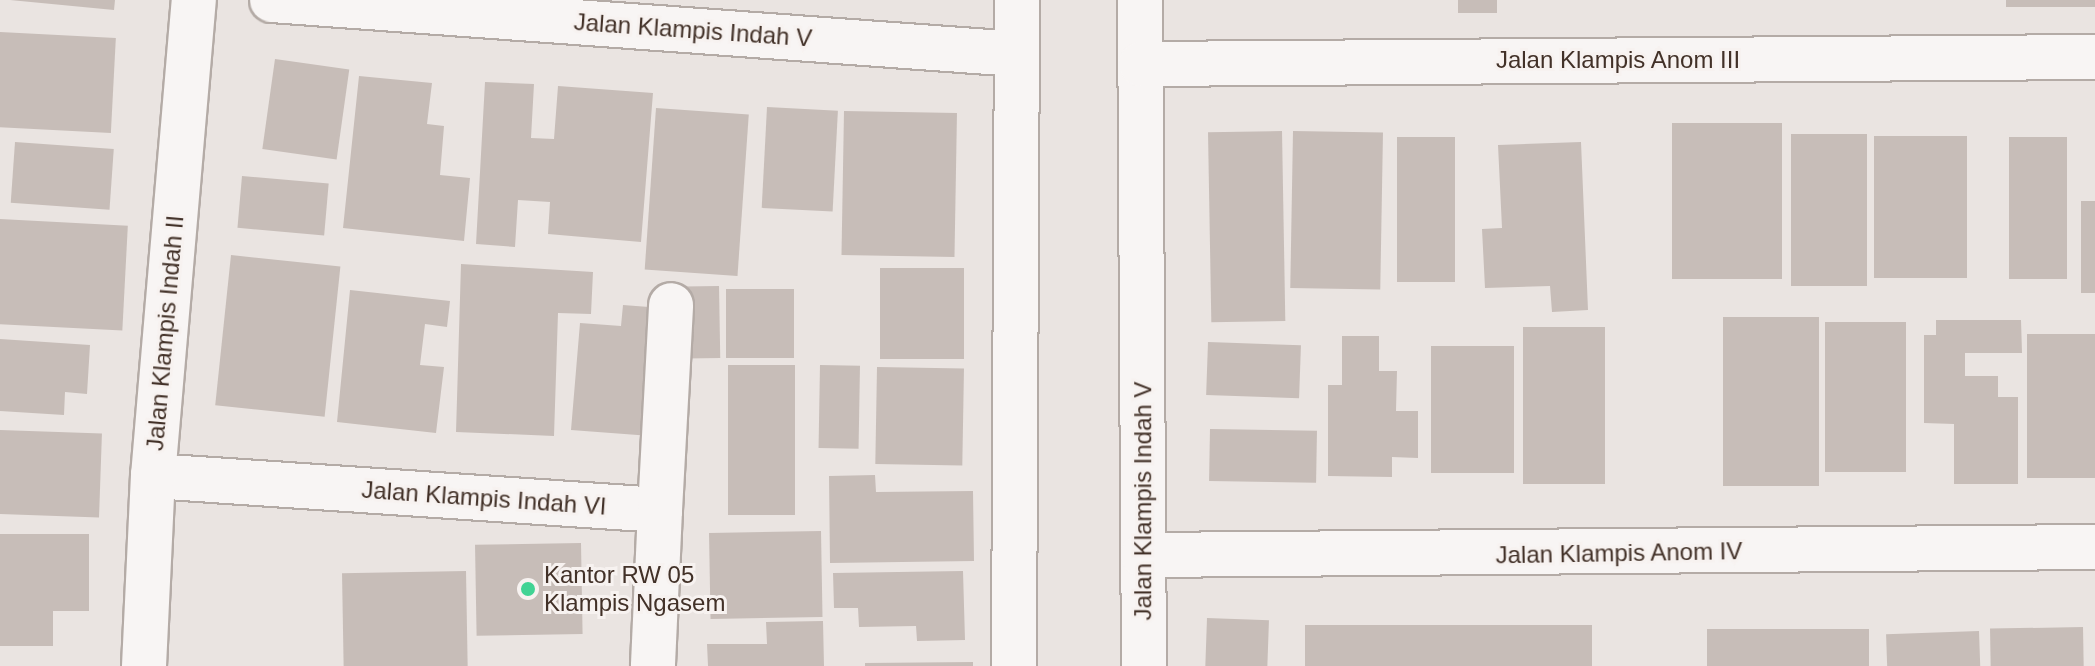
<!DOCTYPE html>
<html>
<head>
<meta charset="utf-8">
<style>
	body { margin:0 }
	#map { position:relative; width:2095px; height:666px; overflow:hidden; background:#eae4e1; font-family:Helvetica,sans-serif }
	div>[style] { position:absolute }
	.building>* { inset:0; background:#c7bdb8; transform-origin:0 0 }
	.roads { filter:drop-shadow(2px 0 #b4aba6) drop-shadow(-2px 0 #b4aba6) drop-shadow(0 2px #b4aba6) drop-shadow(0 -2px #b4aba6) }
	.minor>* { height:44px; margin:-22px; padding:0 22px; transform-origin:22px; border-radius:22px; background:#f8f5f4 }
	.dots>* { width:22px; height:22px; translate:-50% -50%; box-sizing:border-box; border:4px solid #f7f2f0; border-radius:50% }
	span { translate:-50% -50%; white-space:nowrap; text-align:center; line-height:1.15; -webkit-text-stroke:6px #f7f2f0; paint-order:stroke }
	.street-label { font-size:24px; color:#423128 }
	.poi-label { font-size:24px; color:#423128 }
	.left { translate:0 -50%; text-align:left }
</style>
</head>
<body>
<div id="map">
	<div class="building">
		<i style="clip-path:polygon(10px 0,115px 0,114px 10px)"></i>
		<i style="left:1458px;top:0;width:39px;height:13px"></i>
		<i style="left:2006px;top:0;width:89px;height:7px"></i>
		<i style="left:0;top:32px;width:116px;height:95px;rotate:3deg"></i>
		<i style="left:275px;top:59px;width:75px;height:91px;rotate:8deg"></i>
		<i style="clip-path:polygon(359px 76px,432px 83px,427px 124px,444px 126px,440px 175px,470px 178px,464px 241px,343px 228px)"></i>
		<i style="clip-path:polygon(485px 82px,534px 84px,531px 138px,554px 139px,558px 86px,653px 93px,641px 242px,548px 234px,550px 202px,518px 200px,515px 247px,476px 244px)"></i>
		<i style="left:767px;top:107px;width:71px;height:101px;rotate:3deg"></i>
		<i style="left:656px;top:108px;width:93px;height:162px;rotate:4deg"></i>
		<i style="left:844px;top:111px;width:113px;height:144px;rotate:1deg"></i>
		<i style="left:1782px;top:123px;width:156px;height:110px;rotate:90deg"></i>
		<i style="left:1282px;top:131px;width:190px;height:74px;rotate:89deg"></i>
		<i style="left:1293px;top:131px;width:90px;height:157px;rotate:1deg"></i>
		<i style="left:1867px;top:134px;width:152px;height:76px;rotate:90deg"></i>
		<i style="left:1874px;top:136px;width:93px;height:142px"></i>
		<i style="left:1397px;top:137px;width:58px;height:145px"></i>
		<i style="left:2067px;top:137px;width:142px;height:58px;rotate:90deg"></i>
		<i style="left:15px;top:142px;width:99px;height:61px;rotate:4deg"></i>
		<i style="clip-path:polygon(1581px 142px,1588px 310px,1552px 312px,1550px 286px,1485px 288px,1482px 229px,1502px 228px,1498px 145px)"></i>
		<i style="left:242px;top:176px;width:87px;height:52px;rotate:5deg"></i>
		<i style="left:2081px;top:201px;width:14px;height:92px"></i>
		<i style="left:0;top:219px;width:128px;height:105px;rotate:3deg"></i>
		<i style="left:231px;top:255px;width:110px;height:151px;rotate:6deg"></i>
		<i style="clip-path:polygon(461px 264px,593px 272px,591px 314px,558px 313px,554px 436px,456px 432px)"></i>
		<i style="left:880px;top:268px;width:84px;height:91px"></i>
		<i style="left:719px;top:286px;width:72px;height:34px;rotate:89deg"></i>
		<i style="left:726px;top:289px;width:68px;height:69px"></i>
		<i style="clip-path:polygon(350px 290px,450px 301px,447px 327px,425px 324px,420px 365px,444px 367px,436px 433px,337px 422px)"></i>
		<i style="clip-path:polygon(623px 305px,662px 308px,651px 436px,571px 430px,580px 323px,621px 326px)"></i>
		<i style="left:1819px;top:317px;width:169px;height:96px;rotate:90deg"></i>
		<i style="clip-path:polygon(1936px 320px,2021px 320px,2022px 353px,1965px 353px,1965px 376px,1998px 376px,1998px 397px,2018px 397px,2018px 484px,1954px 484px,1954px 424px,1924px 423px,1924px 335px,1936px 335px)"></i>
		<i style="left:1906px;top:322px;width:150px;height:81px;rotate:90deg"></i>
		<i style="left:1523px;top:327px;width:82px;height:157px"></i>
		<i style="left:2027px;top:334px;width:68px;height:144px"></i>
		<i style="clip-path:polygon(1342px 336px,1379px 336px,1379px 371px,1397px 371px,1396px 411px,1418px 411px,1418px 458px,1392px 457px,1392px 477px,1328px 476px,1328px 385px,1342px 385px)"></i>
		<i style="clip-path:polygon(0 339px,90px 345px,87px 394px,65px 392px,64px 415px,0 411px)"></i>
		<i style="left:1208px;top:342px;width:93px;height:53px;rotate:2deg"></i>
		<i style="left:1514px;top:346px;width:127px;height:83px;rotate:90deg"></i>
		<i style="left:728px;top:365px;width:67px;height:150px"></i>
		<i style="left:820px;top:365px;width:40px;height:83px;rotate:1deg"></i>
		<i style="left:877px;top:367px;width:87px;height:97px;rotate:1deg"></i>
		<i style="left:1210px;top:429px;width:107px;height:52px;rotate:1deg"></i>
		<i style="left:0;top:430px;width:102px;height:84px;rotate:2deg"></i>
		<i style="clip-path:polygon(875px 475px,876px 492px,973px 491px,974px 561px,830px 563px,829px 476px)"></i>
		<i style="left:821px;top:531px;width:86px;height:112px;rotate:89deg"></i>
		<i style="clip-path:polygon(0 534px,89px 534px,89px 611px,53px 611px,53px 646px,0 646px)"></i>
		<i style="left:581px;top:543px;width:91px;height:106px;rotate:89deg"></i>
		<i style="left:466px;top:571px;width:95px;height:124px;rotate:89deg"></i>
		<i style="clip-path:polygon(963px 571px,965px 640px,917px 641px,916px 626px,859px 627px,858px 608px,834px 608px,833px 573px)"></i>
		<i style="left:1207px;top:618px;width:62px;height:48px;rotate:2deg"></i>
		<i style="clip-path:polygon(823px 621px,824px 666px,708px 666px,707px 644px,767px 644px,766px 622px)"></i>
		<i style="left:1305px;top:625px;width:287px;height:41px"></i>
		<i style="left:2083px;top:627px;width:39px;height:93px;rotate:89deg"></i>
		<i style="left:1707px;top:629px;width:162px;height:37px"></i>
		<i style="left:1979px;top:631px;width:35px;height:93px;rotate:88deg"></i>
		<i style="clip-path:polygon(973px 662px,973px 666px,865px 666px,865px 663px)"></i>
	</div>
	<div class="roads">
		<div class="minor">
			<i style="left:272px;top:0;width:747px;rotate:4.15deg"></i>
			<i style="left:1140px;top:0;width:666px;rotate:89.66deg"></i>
			<i style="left:1141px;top:64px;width:954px;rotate:-0.42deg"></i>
			<i style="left:153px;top:476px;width:508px;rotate:3.84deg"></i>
			<i style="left:660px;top:510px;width:156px;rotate:92.6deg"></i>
			<i style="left:660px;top:510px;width:205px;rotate:-86.9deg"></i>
			<i style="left:1143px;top:555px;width:952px;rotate:-0.48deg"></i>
			<i style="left:144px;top:666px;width:190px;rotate:-87.3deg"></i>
			<i style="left:153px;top:476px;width:478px;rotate:-85.1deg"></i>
			<i style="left:1014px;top:666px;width:666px;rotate:-89.74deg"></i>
		</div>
	</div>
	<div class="dots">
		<i style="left:528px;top:589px;background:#41d394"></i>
	</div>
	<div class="street-label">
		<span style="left:693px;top:30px;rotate:4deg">Jalan Klampis Indah V</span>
		<span style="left:1618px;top:60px">Jalan Klampis Anom III</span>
		<span style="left:165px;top:333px;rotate:-85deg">Jalan Klampis Indah II</span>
		<span style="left:484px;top:498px;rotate:4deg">Jalan Klampis Indah VI</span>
		<span style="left:1143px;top:501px;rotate:-90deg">Jalan Klampis Indah V</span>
		<span style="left:1619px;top:553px;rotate:-1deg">Jalan Klampis Anom IV</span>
	</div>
	<div class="poi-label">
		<span class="left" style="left:544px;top:589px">Kantor RW 05<br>Klampis Ngasem</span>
	</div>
</div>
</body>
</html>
